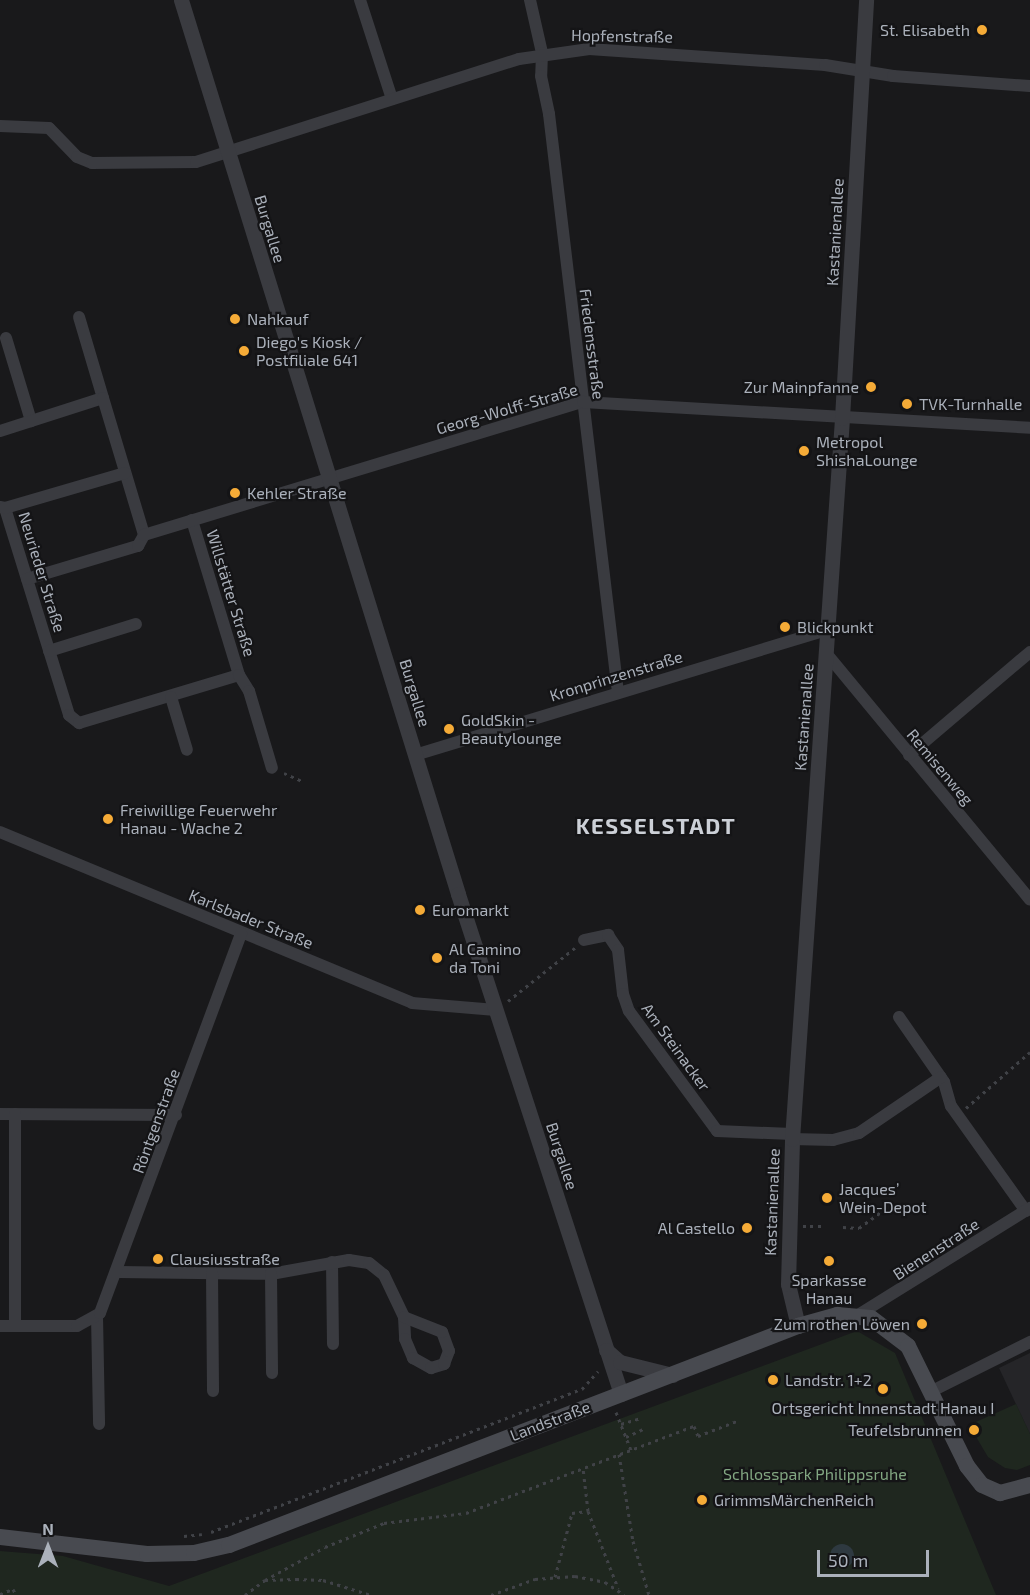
<!DOCTYPE html>
<html>
<head>
<meta charset="utf-8">
<style>
	body { margin:0 }
	#map { position:relative; width:1030px; height:1595px; overflow:hidden; background:#19191b; font-family:"Exo 2",sans-serif }
	div>[style] { position:absolute }
	.built>* { inset:0; background:#252528 }
	.green>* { inset:0; background:#1f271f }
	.water>* { inset:0; background:#2e3940 }
	.round { border-radius:50% }
	.path>* { height:3px; margin-top:-1.5px; transform-origin:0; background:repeating-linear-gradient(90deg,#404247 0 3px,transparent 0 7.5px) }
	.minor>* { height:12px; margin:-6px; padding:0 6px; transform-origin:6px; border-radius:6px; background:#3a3b40 }
	.tertiary>* { height:15px; margin:-7.5px; padding:0 7.5px; transform-origin:7.5px; border-radius:7.5px; background:#3a3b40 }
	.secondary>* { height:16px; margin:-8px; padding:0 8px; transform-origin:8px; border-radius:8px; background:#484a50 }
	.dots>* { width:16px; height:16px; translate:-50% -50%; box-sizing:border-box; border:3px solid #141416; border-radius:50% }
	span { translate:-50% -50%; white-space:nowrap; text-align:center; line-height:1.15; -webkit-text-stroke:4.5px #141416; paint-order:stroke }
	.poi-label { font-size:16px; color:#abb1bb }
	.right { translate:-100% -50%; text-align:right }
	.left { translate:0 -50%; text-align:left }
	.street-label { font-size:16px; color:#abb1bb }
	.park-label { font-size:16px; color:#82a682 }
	.district-label { font-size:22px; color:#ccd0d7; font-weight:700; letter-spacing:1.5px }
	.north { position:absolute; left:18px; top:1517px; width:60px; height:60px; -webkit-text-stroke:4px #141416; paint-order:stroke; rotate:0deg; font-size:16px; font-weight:700; line-height:24px; text-align:center; color:#abb1bb }
	.north::after { content:''; display:block; margin:auto; width:21px; height:27px; background:#abb1bb; clip-path:polygon(50% 0,100% 100%,50% 72%,0 100%) }
	.scale { position:absolute; left:817px; top:1550px; width:112px; height:27px; box-sizing:border-box; border:3px solid #abb1bb; border-top:0; padding-left:8px; font-size:18px; line-height:21px; white-space:nowrap; color:#abb1bb; -webkit-text-stroke:4px #141416; paint-order:stroke }
</style>
</head>
<body>
<div id="map">
	<div class="built">
		<i style="clip-path:polygon(1030px 1353px,1030px 1434px,999px 1368px)"></i>
	</div>
	<div class="green">
		<i style="clip-path:polygon(857px 1331px,895px 1353px,996px 1595px,0 1595px,0 1551px,63px 1556px,169px 1586px)"></i>
		<i style="clip-path:polygon(1016px 1404px,1030px 1434px,1030px 1465px,1017px 1470px,1005px 1468px,988px 1457px,969px 1425px)"></i>
	</div>
	<div class="water">
		<i class="round" style="left:830px;top:1544px;width:24px;height:24px"></i>
	</div>
	<div class="path">
		<i style="left:284px;top:773px;width:20px;rotate:24deg"></i>
		<i style="left:508px;top:1001px;width:87px;rotate:-38.5deg"></i>
		<i style="left:966px;top:1108px;width:85px;rotate:-41.2deg"></i>
		<i style="left:803px;top:1226px;width:19px"></i>
		<i style="left:843px;top:1227px;width:16px;rotate:4deg"></i>
		<i style="left:859px;top:1228px;width:34px;rotate:-36deg"></i>
		<i style="left:616px;top:1412px;width:41px;rotate:68.5deg"></i>
		<i style="left:621px;top:1424px;width:21px;rotate:-17deg"></i>
		<i style="left:626px;top:1437px;width:21px;rotate:-25deg"></i>
		<i style="left:619px;top:1454px;width:88px;rotate:80.9deg"></i>
		<i style="left:633px;top:1541px;width:56px;rotate:73.5deg"></i>
		<i style="left:588px;top:1511px;width:83px;rotate:68.7deg"></i>
		<i style="left:211px;top:1532px;width:398px;rotate:-21.1deg"></i>
		<i style="left:582px;top:1389px;width:24px;rotate:-48deg"></i>
		<i style="left:184px;top:1536px;width:18px;rotate:-6deg"></i>
		<i style="left:555px;top:1577px;width:66px;rotate:-75.1deg"></i>
		<i style="left:572px;top:1513px;width:16px;rotate:-7deg"></i>
		<i style="left:588px;top:1511px;width:43px;rotate:-96.6deg"></i>
		<i style="left:265px;top:1580px;width:68px;rotate:-28.8deg"></i>
		<i style="left:325px;top:1547px;width:64px;rotate:-22.1deg"></i>
		<i style="left:384px;top:1523px;width:83px;rotate:-7deg"></i>
		<i style="left:466px;top:1513px;width:244px;rotate:-20.9deg"></i>
		<i style="left:694px;top:1426px;width:11px;rotate:68deg"></i>
		<i style="left:698px;top:1436px;width:42px;rotate:-21deg"></i>
		<i style="left:0;top:1594px;width:14px;rotate:-21deg"></i>
		<i style="left:13px;top:1589px;width:7px;rotate:63deg"></i>
		<i style="left:245px;top:1595px;width:25px;rotate:-37deg"></i>
		<i style="left:265px;top:1580px;width:31px;rotate:-2deg"></i>
		<i style="left:296px;top:1579px;width:27px;rotate:2deg"></i>
		<i style="left:323px;top:1580px;width:50px;rotate:17.4deg"></i>
		<i style="left:491px;top:1595px;width:47px;rotate:-20deg"></i>
		<i style="left:535px;top:1579px;width:40px;rotate:-4.3deg"></i>
		<i style="left:575px;top:1576px;width:31px;rotate:11deg"></i>
		<i style="left:605px;top:1582px;width:23px;rotate:34deg"></i>
	</div>
	<div class="minor">
		<i style="left:360px;top:0;width:104px;rotate:72.1deg"></i>
		<i style="left:530px;top:0;width:54px;rotate:77.2deg"></i>
		<i style="left:542px;top:53px;width:23px;rotate:92deg"></i>
		<i style="left:541px;top:76px;width:39px;rotate:78deg"></i>
		<i style="left:549px;top:114px;width:583px;rotate:83.2deg"></i>
		<i style="left:0;top:126px;width:49px;rotate:2.3deg"></i>
		<i style="left:49px;top:128px;width:40px;rotate:46deg"></i>
		<i style="left:77px;top:157px;width:16px;rotate:22deg"></i>
		<i style="left:92px;top:163px;width:104px;rotate:-0.6deg"></i>
		<i style="left:196px;top:162px;width:339px;rotate:-17.7deg"></i>
		<i style="left:519px;top:59px;width:71px;rotate:-8.1deg"></i>
		<i style="left:589px;top:49px;width:237px;rotate:3.9deg"></i>
		<i style="left:825px;top:65px;width:69px;rotate:9.2deg"></i>
		<i style="left:893px;top:76px;width:137px;rotate:4.2deg"></i>
		<i style="left:79px;top:317px;width:84px;rotate:73.5deg"></i>
		<i style="left:6px;top:338px;width:87px;rotate:73.2deg"></i>
		<i style="left:0;top:431px;width:108px;rotate:-17.8deg"></i>
		<i style="left:103px;top:398px;width:143px;rotate:73.3deg"></i>
		<i style="left:0;top:507px;width:5px;rotate:11deg"></i>
		<i style="left:5px;top:508px;width:217px;rotate:72.8deg"></i>
		<i style="left:69px;top:715px;width:13px;rotate:39deg"></i>
		<i style="left:79px;top:723px;width:167px;rotate:-16.7deg"></i>
		<i style="left:239px;top:675px;width:162px;rotate:-106.9deg"></i>
		<i style="left:5px;top:508px;width:125px;rotate:-16.3deg"></i>
		<i style="left:27px;top:579px;width:116px;rotate:-16.6deg"></i>
		<i style="left:138px;top:546px;width:13px;rotate:-61deg"></i>
		<i style="left:144px;top:535px;width:459px;rotate:-16.9deg"></i>
		<i style="left:583px;top:402px;width:448px;rotate:3.3deg"></i>
		<i style="left:49px;top:651px;width:91px;rotate:-17.2deg"></i>
		<i style="left:826px;top:653px;width:320px;rotate:50.4deg"></i>
		<i style="left:239px;top:675px;width:19px;rotate:58deg"></i>
		<i style="left:249px;top:691px;width:80px;rotate:73.4deg"></i>
		<i style="left:171px;top:697px;width:55px;rotate:73.2deg"></i>
		<i style="left:415px;top:755px;width:431px;rotate:-16.9deg"></i>
		<i style="left:909px;top:755px;width:159px;rotate:-40.4deg"></i>
		<i style="left:0;top:832px;width:446px;rotate:22.5deg"></i>
		<i style="left:412px;top:1003px;width:84px;rotate:4.8deg"></i>
		<i style="left:584px;top:940px;width:25px;rotate:-12deg"></i>
		<i style="left:608px;top:935px;width:18px;rotate:56deg"></i>
		<i style="left:618px;top:950px;width:44px;rotate:83.5deg"></i>
		<i style="left:623px;top:994px;width:18px;rotate:71deg"></i>
		<i style="left:629px;top:1011px;width:149px;rotate:53.7deg"></i>
		<i style="left:717px;top:1131px;width:75px;rotate:2.3deg"></i>
		<i style="left:899px;top:1017px;width:79px;rotate:55.3deg"></i>
		<i style="left:944px;top:1082px;width:25px;rotate:74deg"></i>
		<i style="left:951px;top:1106px;width:129px;rotate:54.5deg"></i>
		<i style="left:0;top:1114px;width:176px;rotate:0.3deg"></i>
		<i style="left:15px;top:1114px;width:212px;rotate:90deg"></i>
		<i style="left:792px;top:1139px;width:41px;rotate:1.4deg"></i>
		<i style="left:833px;top:1140px;width:27px;rotate:-15deg"></i>
		<i style="left:859px;top:1133px;width:99px;rotate:-34.3deg"></i>
		<i style="left:332px;top:1262px;width:82px;rotate:89.3deg"></i>
		<i style="left:118px;top:1272px;width:153px;rotate:0.7deg"></i>
		<i style="left:271px;top:1274px;width:79px;rotate:-10.2deg"></i>
		<i style="left:349px;top:1260px;width:20px;rotate:9deg"></i>
		<i style="left:369px;top:1263px;width:19px;rotate:39deg"></i>
		<i style="left:384px;top:1275px;width:47px;rotate:64.5deg"></i>
		<i style="left:404px;top:1317px;width:22px;rotate:87deg"></i>
		<i style="left:405px;top:1339px;width:21px;rotate:67deg"></i>
		<i style="left:413px;top:1358px;width:21px;rotate:29deg"></i>
		<i style="left:431px;top:1368px;width:14px;rotate:-17deg"></i>
		<i style="left:444px;top:1364px;width:14px;rotate:-69deg"></i>
		<i style="left:449px;top:1351px;width:20px;rotate:-110deg"></i>
		<i style="left:442px;top:1332px;width:41px;rotate:-158.5deg"></i>
		<i style="left:212px;top:1273px;width:118px;rotate:89.5deg"></i>
		<i style="left:271px;top:1274px;width:99px;rotate:89.4deg"></i>
		<i style="left:858px;top:1315px;width:203px;rotate:-31.9deg"></i>
		<i style="left:97px;top:1316px;width:108px;rotate:88.9deg"></i>
		<i style="left:0;top:1326px;width:77px"></i>
		<i style="left:77px;top:1326px;width:26px;rotate:-29deg"></i>
		<i style="left:100px;top:1313px;width:405px;rotate:-69.6deg"></i>
		<i style="left:932px;top:1391px;width:110px;rotate:-26.6deg"></i>
	</div>
	<div class="tertiary">
		<i style="left:181px;top:0;width:936px;rotate:72.78deg"></i>
		<i style="left:458px;top:894px;width:526px;rotate:71.94deg"></i>
		<i style="left:798px;top:1326px;width:43px;rotate:-103.4deg"></i>
		<i style="left:788px;top:1284px;width:145px;rotate:-88.4deg"></i>
		<i style="left:792px;top:1139px;width:723px;rotate:-86.03deg"></i>
		<i style="left:842px;top:418px;width:419px;rotate:-86.7deg"></i>
		<i style="left:606px;top:1350px;width:18px;rotate:41deg"></i>
		<i style="left:620px;top:1362px;width:54px;rotate:14deg"></i>
	</div>
	<div class="secondary">
		<i style="left:0;top:1537px;width:148px;rotate:6.6deg"></i>
		<i style="left:147px;top:1554px;width:47px;rotate:-1.2deg"></i>
		<i style="left:194px;top:1553px;width:36px;rotate:-13deg"></i>
		<i style="left:229px;top:1545px;width:610px;rotate:-21.05deg"></i>
		<i style="left:798px;top:1326px;width:41px;rotate:-15.8deg"></i>
		<i style="left:837px;top:1315px;width:34px;rotate:5deg"></i>
		<i style="left:871px;top:1318px;width:46px;rotate:37.1deg"></i>
		<i style="left:908px;top:1346px;width:134px;rotate:63.8deg"></i>
		<i style="left:967px;top:1466px;width:24px;rotate:52deg"></i>
		<i style="left:982px;top:1485px;width:20px;rotate:24deg"></i>
		<i style="left:1000px;top:1493px;width:31px;rotate:-15deg"></i>
	</div>
	<div class="dots">
		<i style="left:982px;top:30px;background:#f5ab37"></i>
		<i style="left:235px;top:319px;background:#f5ab37"></i>
		<i style="left:244px;top:351px;background:#f5ab37"></i>
		<i style="left:871px;top:387px;background:#f5ab37"></i>
		<i style="left:907px;top:404px;background:#f5ab37"></i>
		<i style="left:804px;top:451px;background:#f5ab37"></i>
		<i style="left:235px;top:493px;background:#f5ab37"></i>
		<i style="left:785px;top:627px;background:#f5ab37"></i>
		<i style="left:449px;top:729px;background:#f5ab37"></i>
		<i style="left:108px;top:819px;background:#f5ab37"></i>
		<i style="left:420px;top:910px;background:#f5ab37"></i>
		<i style="left:437px;top:958px;background:#f5ab37"></i>
		<i style="left:827px;top:1198px;background:#f5ab37"></i>
		<i style="left:747px;top:1228px;background:#f5ab37"></i>
		<i style="left:158px;top:1259px;background:#f5ab37"></i>
		<i style="left:829px;top:1261px;background:#f5ab37"></i>
		<i style="left:922px;top:1324px;background:#f5ab37"></i>
		<i style="left:773px;top:1380px;background:#f5ab37"></i>
		<i style="left:883px;top:1389px;background:#f5ab37"></i>
		<i style="left:974px;top:1430px;background:#f5ab37"></i>
		<i style="left:702px;top:1500px;background:#f5ab37"></i>
	</div>
	<div class="poi-label">
		<span class="right" style="left:970px;top:30px">St. Elisabeth</span>
		<span class="left" style="left:247px;top:319px">Nahkauf</span>
		<span class="left" style="left:256px;top:351px">Diego's Kiosk /<br>Postfiliale 641</span>
		<span class="right" style="left:859px;top:387px">Zur Mainpfanne</span>
		<span class="left" style="left:919px;top:404px">TVK-Turnhalle</span>
		<span class="left" style="left:816px;top:451px">Metropol<br>ShishaLounge</span>
		<span class="left" style="left:247px;top:493px">Kehler Straße</span>
		<span class="left" style="left:797px;top:627px">Blickpunkt</span>
		<span class="left" style="left:461px;top:729px">GoldSkin -<br>Beautylounge</span>
		<span class="left" style="left:120px;top:819px">Freiwillige Feuerwehr<br>Hanau - Wache 2</span>
		<span class="left" style="left:432px;top:910px">Euromarkt</span>
		<span class="left" style="left:449px;top:958px">Al Camino<br>da Toni</span>
		<span class="left" style="left:839px;top:1198px">Jacques’<br>Wein-Depot</span>
		<span class="right" style="left:735px;top:1228px">Al Castello</span>
		<span class="left" style="left:170px;top:1259px">Clausiusstraße</span>
		<span style="left:829px;top:1289px">Sparkasse<br>Hanau</span>
		<span class="right" style="left:910px;top:1324px">Zum rothen Löwen</span>
		<span class="left" style="left:785px;top:1380px">Landstr. 1+2</span>
		<span style="left:883px;top:1408px">Ortsgericht Innenstadt Hanau I</span>
		<span class="right" style="left:962px;top:1430px">Teufelsbrunnen</span>
		<span class="left" style="left:714px;top:1500px">GrimmsMärchenReich</span>
	</div>
	<div class="street-label">
		<span style="left:622px;top:36px;rotate:1deg">Hopfenstraße</span>
		<span style="left:270px;top:229px;rotate:73deg">Burgallee</span>
		<span style="left:835px;top:232px;rotate:-87deg">Kastanienallee</span>
		<span style="left:592px;top:344px;rotate:83deg">Friedensstraße</span>
		<span style="left:507px;top:409px;rotate:-16deg">Georg-Wolff-Straße</span>
		<span style="left:42px;top:572px;rotate:73deg">Neurieder Straße</span>
		<span style="left:231px;top:593px;rotate:73deg">Willstätter Straße</span>
		<span style="left:616px;top:676px;rotate:-17deg">Kronprinzenstraße</span>
		<span style="left:415px;top:693px;rotate:73deg">Burgallee</span>
		<span style="left:804px;top:717px;rotate:-86deg">Kastanienallee</span>
		<span style="left:940px;top:767px;rotate:50deg">Remisenweg</span>
		<span style="left:251px;top:919px;rotate:22deg">Karlsbader Straße</span>
		<span style="left:676px;top:1047px;rotate:54deg">Am Steinacker</span>
		<span style="left:156px;top:1121px;rotate:-70deg">Röntgenstraße</span>
		<span style="left:562px;top:1156px;rotate:72deg">Burgallee</span>
		<span style="left:772px;top:1202px;rotate:-88deg">Kastanienallee</span>
		<span style="left:936px;top:1249px;rotate:-33deg">Bienenstraße</span>
		<span style="left:550px;top:1421px;rotate:-21deg">Landstraße</span>
	</div>
	<div class="park-label">
		<span style="left:815px;top:1474px">Schlosspark Philippsruhe</span>
	</div>
	<div class="district-label">
		<span style="left:656px;top:826px">KESSELSTADT</span>
	</div>
	<div class="north">N</div>
	<div class="scale">50 m</div>
</div>
</body>
</html>
